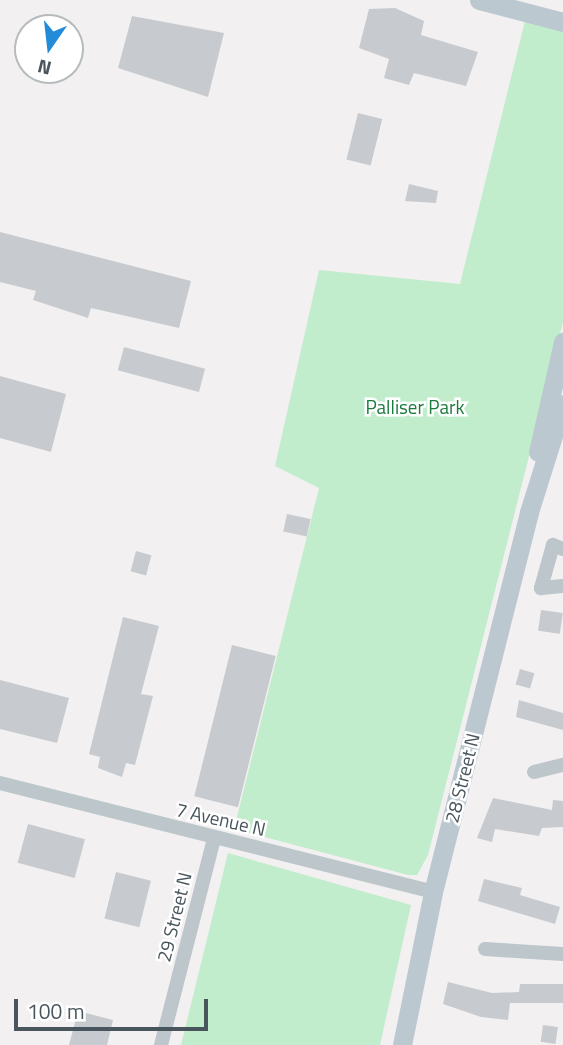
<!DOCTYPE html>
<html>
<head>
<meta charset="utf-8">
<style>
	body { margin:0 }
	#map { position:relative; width:563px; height:1045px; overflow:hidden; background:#f2f0f0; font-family:"Titillium Web",sans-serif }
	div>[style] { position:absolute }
	.green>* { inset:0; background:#c1edcc }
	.building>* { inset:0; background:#c7cbcf; transform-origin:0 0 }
	.street>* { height:14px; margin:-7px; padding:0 7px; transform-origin:7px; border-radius:7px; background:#bcc6cb }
	.secondary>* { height:19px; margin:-9.5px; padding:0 9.5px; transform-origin:9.5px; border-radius:9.5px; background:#bcc8d0 }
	span { translate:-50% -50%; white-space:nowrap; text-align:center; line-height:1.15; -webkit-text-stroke:5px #fff; paint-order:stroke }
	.park-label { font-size:19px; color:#1c7a3f }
	.street-label { font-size:19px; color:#48555c }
	.north { position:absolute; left:14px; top:14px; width:70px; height:70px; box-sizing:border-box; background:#fff; border:2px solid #b6bbbe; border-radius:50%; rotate:194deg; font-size:19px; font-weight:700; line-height:28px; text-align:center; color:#48555c }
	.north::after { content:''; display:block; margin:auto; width:24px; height:32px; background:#238bd8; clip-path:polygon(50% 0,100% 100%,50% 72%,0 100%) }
	.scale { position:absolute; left:14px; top:999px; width:194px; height:32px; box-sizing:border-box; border:4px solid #48555c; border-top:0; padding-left:9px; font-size:21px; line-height:24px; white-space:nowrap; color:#48555c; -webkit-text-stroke:5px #fff; paint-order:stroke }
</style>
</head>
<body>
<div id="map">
	<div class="green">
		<i style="clip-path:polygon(525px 21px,563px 31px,563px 322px,428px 855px,417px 875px,408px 875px,234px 829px,319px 488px,275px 466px,319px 270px,460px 284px)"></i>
		<i style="clip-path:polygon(228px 853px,411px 905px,380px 1045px,181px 1045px)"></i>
	</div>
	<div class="building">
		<i style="clip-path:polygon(395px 8px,424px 21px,421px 35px,478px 52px,466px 86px,414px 73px,409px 85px,384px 78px,389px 59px,359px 48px,369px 9px)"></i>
		<i style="clip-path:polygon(132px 16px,224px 33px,208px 97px,118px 68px)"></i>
		<i style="left:358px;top:113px;width:25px;height:48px;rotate:14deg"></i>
		<i style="clip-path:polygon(409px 184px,438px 191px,436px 203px,405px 201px)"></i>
		<i style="clip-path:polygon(0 232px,191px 281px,179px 328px,91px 308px,88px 318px,33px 300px,36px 291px,0 282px)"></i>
		<i style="left:124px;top:347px;width:84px;height:24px;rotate:15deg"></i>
		<i style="clip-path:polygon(0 376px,66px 394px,51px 452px,0 438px)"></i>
		<i style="left:287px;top:514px;width:24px;height:18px;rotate:12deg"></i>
		<i style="left:136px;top:551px;width:16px;height:21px;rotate:15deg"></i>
		<i style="left:541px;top:610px;width:22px;height:21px;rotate:8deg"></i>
		<i style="clip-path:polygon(123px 617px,159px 626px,141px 694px,153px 696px,135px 765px,126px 763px,122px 777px,98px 768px,100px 757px,89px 754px)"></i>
		<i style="left:232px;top:645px;width:45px;height:156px;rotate:14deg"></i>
		<i style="left:520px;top:669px;width:15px;height:16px;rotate:16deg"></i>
		<i style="clip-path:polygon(0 680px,69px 698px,57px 743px,0 729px)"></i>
		<i style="clip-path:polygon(519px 700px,563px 713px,563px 730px,516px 717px)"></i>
		<i style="clip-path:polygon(493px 798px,552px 810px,553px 800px,563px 801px,563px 827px,542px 828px,539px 836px,495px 829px,492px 842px,477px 838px)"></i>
		<i style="left:28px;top:824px;width:59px;height:40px;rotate:15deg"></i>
		<i style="left:116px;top:872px;width:36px;height:48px;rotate:14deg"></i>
		<i style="clip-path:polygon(484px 879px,522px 888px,520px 895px,560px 907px,555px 924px,478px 901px)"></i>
		<i style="clip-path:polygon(448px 982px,492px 993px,519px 992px,520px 984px,563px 984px,563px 1003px,510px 1003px,508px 1020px,481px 1017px,443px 1004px)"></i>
		<i style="clip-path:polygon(78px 1011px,113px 1020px,107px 1045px,69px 1045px)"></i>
		<i style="left:543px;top:1025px;width:15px;height:17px;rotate:8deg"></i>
	</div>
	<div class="street">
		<i style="left:563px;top:549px;width:11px;rotate:-158deg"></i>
		<i style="left:553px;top:545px;width:45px;rotate:105.6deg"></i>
		<i style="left:541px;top:588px;width:22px;rotate:-5deg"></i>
		<i style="left:534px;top:772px;width:30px;rotate:-14deg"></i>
		<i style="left:0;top:783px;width:447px;rotate:14.1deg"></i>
		<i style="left:485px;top:949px;width:78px;rotate:3.7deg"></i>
		<i style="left:161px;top:1045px;width:214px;rotate:-75.6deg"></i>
	</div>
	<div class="secondary">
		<i style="left:479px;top:0;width:87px;rotate:14.7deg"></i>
		<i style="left:538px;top:452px;width:113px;rotate:-77.2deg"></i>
		<i style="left:402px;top:1045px;width:156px;rotate:-78.5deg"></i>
		<i style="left:433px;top:892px;width:392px;rotate:-75.8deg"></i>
		<i style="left:529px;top:512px;width:113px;rotate:-72.5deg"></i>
	</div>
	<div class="park-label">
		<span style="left:415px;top:407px">Palliser Park</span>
	</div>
	<div class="street-label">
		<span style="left:462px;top:778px;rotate:-76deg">28 Street N</span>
		<span style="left:221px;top:819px;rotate:13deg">7 Avenue N</span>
		<span style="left:174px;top:917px;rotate:-76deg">29 Street N</span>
	</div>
	<div class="north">N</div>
	<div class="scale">100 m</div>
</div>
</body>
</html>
